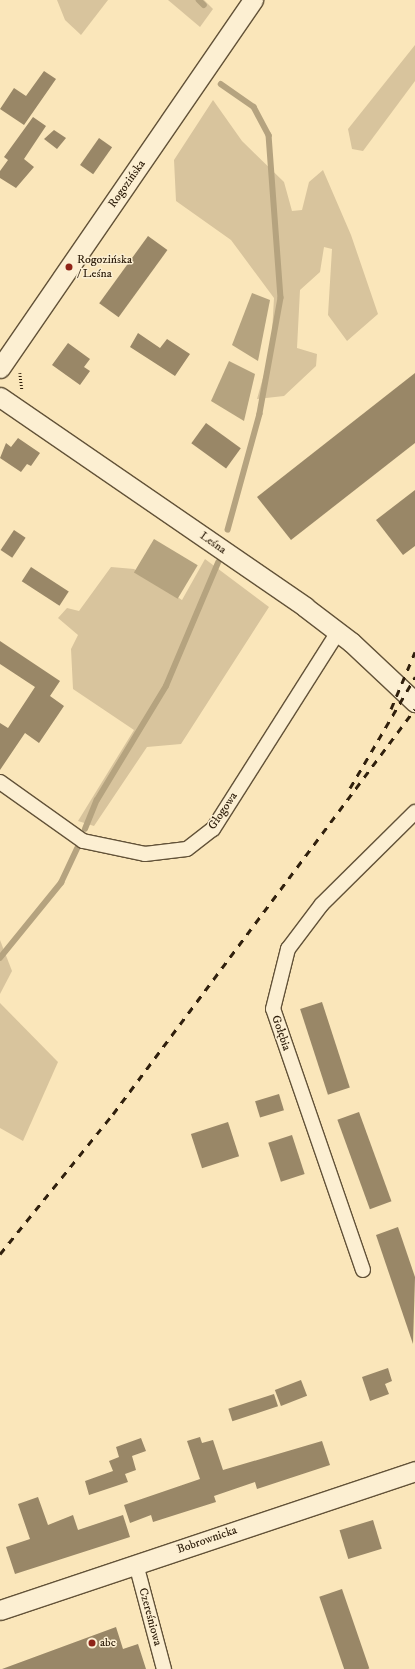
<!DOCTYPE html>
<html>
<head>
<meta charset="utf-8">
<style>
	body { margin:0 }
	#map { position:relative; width:415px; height:1669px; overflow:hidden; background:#fae6ba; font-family:"IM FELL DW Pica",serif }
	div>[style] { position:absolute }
	.green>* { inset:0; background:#d8c49d }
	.water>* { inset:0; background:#b5a37f; transform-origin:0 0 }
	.stream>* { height:5.5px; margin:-2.75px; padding:0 2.75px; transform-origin:2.75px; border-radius:2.75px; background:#b5a37f }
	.building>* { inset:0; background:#998767; transform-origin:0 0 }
	.path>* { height:2.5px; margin-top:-1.25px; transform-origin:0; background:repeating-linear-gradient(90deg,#30200d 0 1px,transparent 0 3px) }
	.roads { filter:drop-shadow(1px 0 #625238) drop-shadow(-1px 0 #625238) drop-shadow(0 1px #625238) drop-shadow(0 -1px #625238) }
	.street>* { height:14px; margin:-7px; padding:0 7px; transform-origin:7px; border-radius:7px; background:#fcefd2 }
	.secondary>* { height:19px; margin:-9.5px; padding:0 9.5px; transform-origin:9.5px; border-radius:9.5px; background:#fcefd2 }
	.rail>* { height:3px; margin-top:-1.5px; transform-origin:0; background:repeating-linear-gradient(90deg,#30200d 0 7px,transparent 0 14px) }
	.dots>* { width:11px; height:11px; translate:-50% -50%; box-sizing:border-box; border:2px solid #fcefd2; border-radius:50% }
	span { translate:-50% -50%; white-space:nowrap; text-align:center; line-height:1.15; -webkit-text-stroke:3px #fcefd2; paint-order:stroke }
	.street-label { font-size:12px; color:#30200d }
	.poi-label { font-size:12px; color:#30200d }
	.left { translate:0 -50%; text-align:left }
</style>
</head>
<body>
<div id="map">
	<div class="green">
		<i style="clip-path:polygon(57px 0,108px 0,81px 35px,65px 20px)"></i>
		<i style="clip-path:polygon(168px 0,204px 0,213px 9px,200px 27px)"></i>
		<i style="clip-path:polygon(415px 45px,415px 81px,363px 151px,352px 149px,348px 129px)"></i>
		<i style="clip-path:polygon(213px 100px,242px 141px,284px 182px,292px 211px,302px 210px,309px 182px,323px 170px,351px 235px,378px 314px,347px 341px,328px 315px,332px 249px,324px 247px,320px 272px,300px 290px,297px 348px,317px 354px,316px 366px,284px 396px,257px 399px,271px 350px,274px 298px,231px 240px,176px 201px,174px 160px)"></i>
		<i style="clip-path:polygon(205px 559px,269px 607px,181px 744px,147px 747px,94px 826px,78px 821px,134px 730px,73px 689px,71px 649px,78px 635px,58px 618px,67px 608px,79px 611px,111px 567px,134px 569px,182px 600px)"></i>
		<i style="clip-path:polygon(0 940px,12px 971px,0 994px)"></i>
		<i style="clip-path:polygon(0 1003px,58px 1062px,23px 1141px,0 1128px)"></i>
	</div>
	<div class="water">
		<i style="clip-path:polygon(252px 293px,270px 300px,258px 361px,232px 345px)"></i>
		<i style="clip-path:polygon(229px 361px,255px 374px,244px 421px,211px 401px)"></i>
		<i style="left:154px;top:539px;width:51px;height:39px;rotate:31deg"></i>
	</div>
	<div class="stream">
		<i style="left:199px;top:0;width:7px;rotate:45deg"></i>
		<i style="left:221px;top:84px;width:40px;rotate:34.9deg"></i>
		<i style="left:254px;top:107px;width:32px;rotate:62deg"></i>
		<i style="left:269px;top:135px;width:163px;rotate:85.8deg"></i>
		<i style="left:281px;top:298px;width:118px;rotate:100.3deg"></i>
		<i style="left:260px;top:414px;width:120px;rotate:105.4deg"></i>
		<i style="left:85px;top:829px;width:31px;rotate:-68deg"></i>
		<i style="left:97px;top:800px;width:133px;rotate:-58.8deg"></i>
		<i style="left:166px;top:686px;width:134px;rotate:-67.1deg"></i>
		<i style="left:0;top:958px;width:97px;rotate:-50.9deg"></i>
		<i style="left:61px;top:883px;width:38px;rotate:-65deg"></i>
	</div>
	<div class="building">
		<i style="clip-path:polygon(44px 71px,56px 79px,24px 125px,0 109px,14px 88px,26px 96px)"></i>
		<i style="clip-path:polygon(33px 117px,46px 126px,24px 159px,34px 167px,16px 188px,0 178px,0 171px,8px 160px,4px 157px)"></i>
		<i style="clip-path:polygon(54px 130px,66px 138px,57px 149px,44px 139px)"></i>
		<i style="left:99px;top:138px;width:16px;height:33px;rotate:35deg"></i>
		<i style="left:148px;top:236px;width:24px;height:83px;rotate:36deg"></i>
		<i style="clip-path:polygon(138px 333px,160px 348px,167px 339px,190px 354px,175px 376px,130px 347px)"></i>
		<i style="clip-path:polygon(68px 343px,90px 359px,84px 367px,90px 371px,80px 385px,52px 365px)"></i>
		<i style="clip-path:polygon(415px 373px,415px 443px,291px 540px,257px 497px)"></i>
		<i style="left:206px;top:423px;width:43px;height:25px;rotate:36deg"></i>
		<i style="clip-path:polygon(18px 438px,40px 453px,31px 466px,27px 464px,21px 472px,0 458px,6px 443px,11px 447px)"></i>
		<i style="clip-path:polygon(415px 490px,415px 546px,403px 555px,376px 520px)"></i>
		<i style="left:14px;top:530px;width:14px;height:24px;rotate:34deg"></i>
		<i style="left:31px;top:567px;width:45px;height:17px;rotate:33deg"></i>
		<i style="clip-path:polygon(0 641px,60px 681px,50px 696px,64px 706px,39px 743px,25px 733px,0 770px,0 723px,8px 728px,35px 687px,0 664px)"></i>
		<i style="left:322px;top:1002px;width:90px;height:23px;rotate:72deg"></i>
		<i style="left:279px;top:1094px;width:17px;height:25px;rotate:73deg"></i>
		<i style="left:359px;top:1112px;width:95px;height:23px;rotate:70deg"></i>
		<i style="left:228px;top:1122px;width:36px;height:39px;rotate:72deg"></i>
		<i style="left:292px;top:1135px;width:41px;height:25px;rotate:72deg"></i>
		<i style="clip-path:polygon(398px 1227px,415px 1277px,413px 1344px,376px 1235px)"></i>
		<i style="clip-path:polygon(388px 1368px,392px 1381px,385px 1384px,389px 1394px,370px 1401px,362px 1377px)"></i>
		<i style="left:301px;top:1380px;width:17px;height:28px;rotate:69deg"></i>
		<i style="left:274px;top:1394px;width:13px;height:48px;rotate:72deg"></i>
		<i style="clip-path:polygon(200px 1437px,202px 1443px,213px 1440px,223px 1470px,322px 1441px,330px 1465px,257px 1489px,255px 1482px,214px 1496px,216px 1502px,153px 1522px,151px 1515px,130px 1523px,124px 1505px,200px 1479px,187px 1441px)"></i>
		<i style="clip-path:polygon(141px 1438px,146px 1451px,132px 1456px,136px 1470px,125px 1474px,128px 1482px,89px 1495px,85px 1481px,113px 1471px,109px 1461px,119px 1457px,116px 1447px)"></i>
		<i style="clip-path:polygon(38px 1497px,48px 1525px,73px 1515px,78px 1530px,123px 1515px,130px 1537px,15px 1574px,6px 1547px,30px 1539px,18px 1504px)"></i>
		<i style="left:373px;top:1520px;width:30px;height:35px;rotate:73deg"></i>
		<i style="left:342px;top:1589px;width:84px;height:24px;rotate:71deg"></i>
		<i style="clip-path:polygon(116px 1627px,123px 1649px,138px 1644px,146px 1669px,2px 1669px)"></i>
	</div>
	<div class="path">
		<i style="left:20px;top:373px;width:17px;rotate:83deg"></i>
	</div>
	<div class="roads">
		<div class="street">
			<i style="left:0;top:782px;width:102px;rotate:35.4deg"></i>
			<i style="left:83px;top:841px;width:63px;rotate:11.8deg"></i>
			<i style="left:145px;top:854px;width:42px;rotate:-6.8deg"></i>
			<i style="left:187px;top:849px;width:33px;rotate:-38deg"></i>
			<i style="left:213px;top:829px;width:233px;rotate:-57.6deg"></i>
			<i style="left:363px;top:1270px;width:276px;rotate:-109deg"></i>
			<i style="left:273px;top:1009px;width:62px;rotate:-76deg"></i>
			<i style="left:288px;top:949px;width:56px;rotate:-52.9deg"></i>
			<i style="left:322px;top:904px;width:131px;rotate:-44.7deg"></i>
			<i style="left:136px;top:1564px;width:109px;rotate:75.1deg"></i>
		</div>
		<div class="secondary">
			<i style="left:0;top:368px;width:447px;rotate:-55.5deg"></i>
			<i style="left:0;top:397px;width:370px;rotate:34.5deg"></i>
			<i style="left:305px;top:607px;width:58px;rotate:37.3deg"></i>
			<i style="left:351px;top:642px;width:88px;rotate:43.2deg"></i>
			<i style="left:0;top:1610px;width:438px;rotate:-18.5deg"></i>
		</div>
	</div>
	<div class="rail">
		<i style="left:391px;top:709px;width:62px;rotate:-67.2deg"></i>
		<i style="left:350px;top:788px;width:129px;rotate:-59.6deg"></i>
		<i style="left:0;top:1254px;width:180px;rotate:-51.1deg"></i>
		<i style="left:113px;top:1114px;width:505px;rotate:-53.29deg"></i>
	</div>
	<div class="dots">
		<i style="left:69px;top:267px;background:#8f2418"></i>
		<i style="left:92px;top:1643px;background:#8f2418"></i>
	</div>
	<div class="street-label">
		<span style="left:127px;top:184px;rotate:-55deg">Rogozińska</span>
		<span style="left:213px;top:543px;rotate:35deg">Leśna</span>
		<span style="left:223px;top:811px;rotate:-56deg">Głogowa</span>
		<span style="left:281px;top:1033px;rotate:71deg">Gołębia</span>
		<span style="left:207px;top:1540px;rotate:-19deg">Bobrownicka</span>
		<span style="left:150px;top:1617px;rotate:75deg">Czereśniowa</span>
	</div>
	<div class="poi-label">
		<span class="left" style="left:77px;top:267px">Rogozińska<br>/ Leśna</span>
		<span class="left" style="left:100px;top:1643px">abc</span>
	</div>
</div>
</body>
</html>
